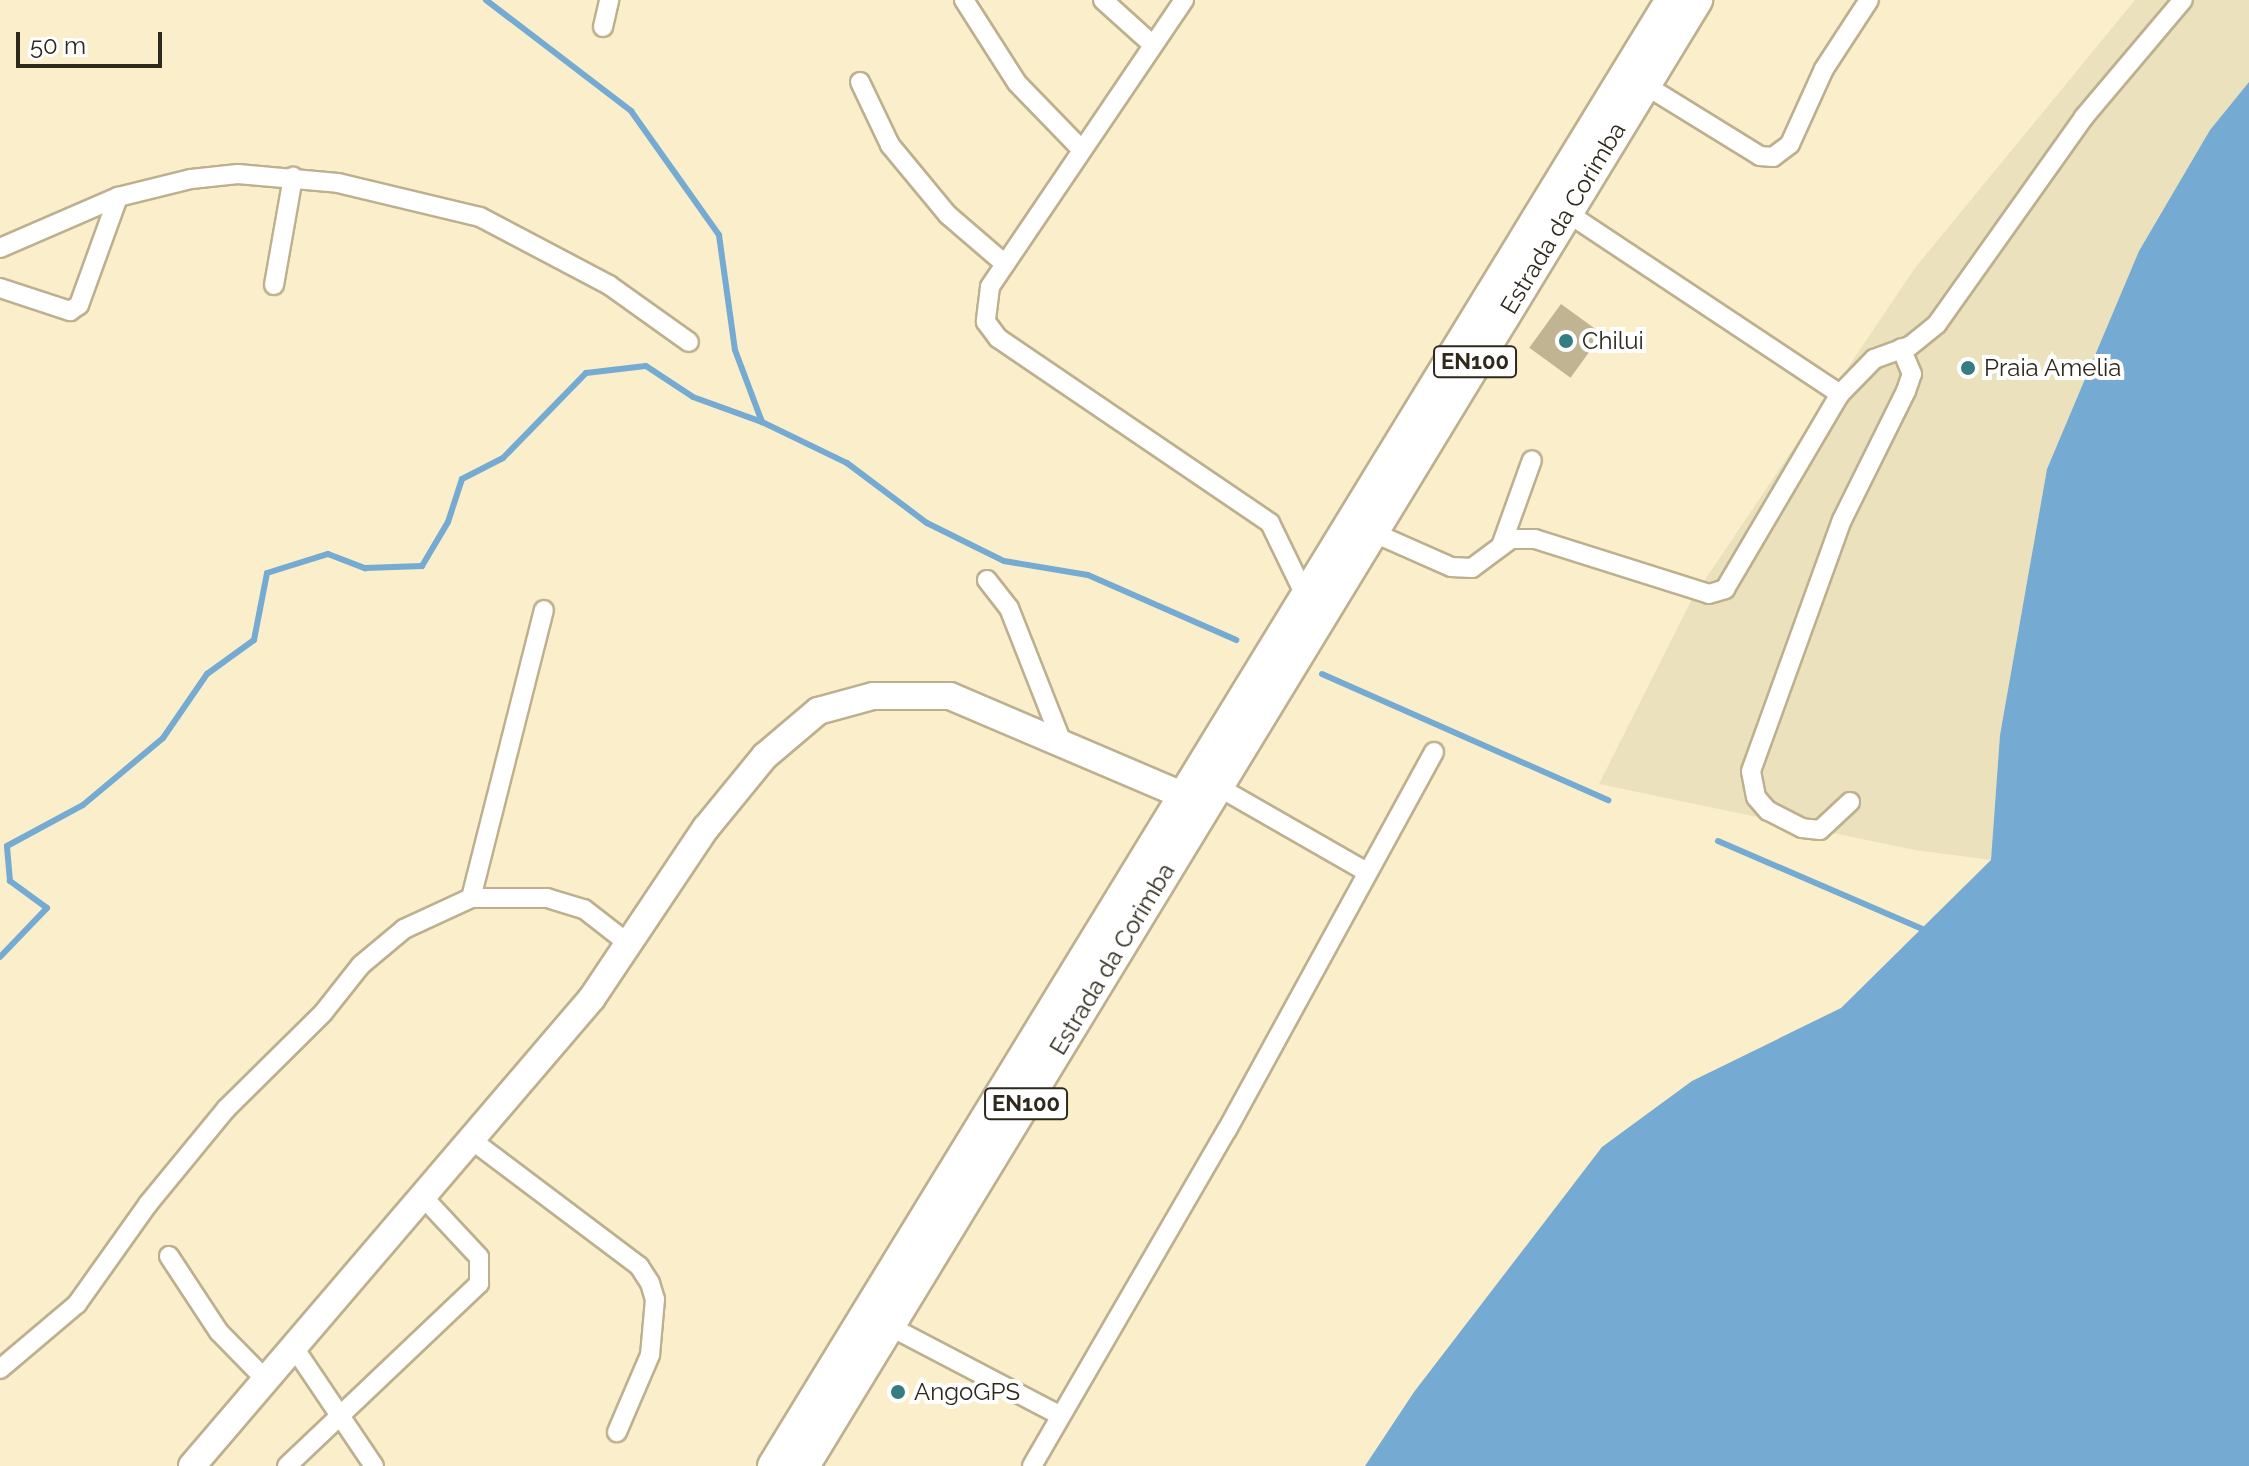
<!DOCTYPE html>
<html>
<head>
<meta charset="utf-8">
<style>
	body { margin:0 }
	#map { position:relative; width:2249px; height:1466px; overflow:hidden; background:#fbeecb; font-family:Raleway,sans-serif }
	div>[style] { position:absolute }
	.sand>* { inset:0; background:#ebe1bc }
	.water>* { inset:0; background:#75aad2 }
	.stream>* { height:6px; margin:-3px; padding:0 3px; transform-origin:3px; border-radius:3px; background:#75aad2 }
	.building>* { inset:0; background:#c0b493; transform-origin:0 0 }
	.roads { filter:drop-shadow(2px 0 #bdb08f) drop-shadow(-2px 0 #bdb08f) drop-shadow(0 2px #bdb08f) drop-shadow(0 -2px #bdb08f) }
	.street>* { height:18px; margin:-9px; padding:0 9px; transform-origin:9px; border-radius:9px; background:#fff }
	.secondary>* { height:26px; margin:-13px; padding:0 13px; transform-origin:13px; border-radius:13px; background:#fff }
	.primary>* { height:30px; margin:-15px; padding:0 15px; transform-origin:15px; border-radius:15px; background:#fff }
	.dots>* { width:22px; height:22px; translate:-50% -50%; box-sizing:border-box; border:4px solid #fff; border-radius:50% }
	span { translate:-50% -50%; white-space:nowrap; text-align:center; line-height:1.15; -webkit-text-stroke:8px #fff; paint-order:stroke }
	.shield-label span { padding:2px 6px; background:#fff; border:2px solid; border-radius:6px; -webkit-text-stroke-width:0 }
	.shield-label { font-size:22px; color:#2e291c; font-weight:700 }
	.street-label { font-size:24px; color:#2e291c }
	.poi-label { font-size:24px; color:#2e291c }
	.left { translate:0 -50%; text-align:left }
	.scale { position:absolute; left:16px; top:32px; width:146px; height:36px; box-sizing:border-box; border:4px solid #2e291c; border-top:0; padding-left:10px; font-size:24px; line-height:28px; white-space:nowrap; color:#2e291c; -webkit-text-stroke:6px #fff; paint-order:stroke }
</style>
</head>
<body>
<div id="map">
	<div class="sand">
		<i style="clip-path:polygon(2135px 0,2249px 0,2249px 82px,2210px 130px,2139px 251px,2047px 469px,2000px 735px,1991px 860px,1915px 850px,1599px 784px,1692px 599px,1915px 268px)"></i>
	</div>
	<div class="water">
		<i style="clip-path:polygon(2249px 82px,2249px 1466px,1365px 1466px,1414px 1392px,1602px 1147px,1692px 1081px,1841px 1008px,1991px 860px,2000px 735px,2047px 469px,2139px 251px,2210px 130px)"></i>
	</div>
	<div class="stream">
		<i style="left:486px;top:0;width:183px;rotate:37.4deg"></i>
		<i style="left:631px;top:111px;width:152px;rotate:54.6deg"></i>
		<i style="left:719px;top:235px;width:116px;rotate:82.1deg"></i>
		<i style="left:735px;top:350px;width:77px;rotate:69.4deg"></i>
		<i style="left:762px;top:422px;width:94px;rotate:25.8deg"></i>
		<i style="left:847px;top:463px;width:100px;rotate:36.9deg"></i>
		<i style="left:927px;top:523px;width:86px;rotate:26.3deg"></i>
		<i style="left:1004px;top:561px;width:85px;rotate:9.5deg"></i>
		<i style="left:1088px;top:575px;width:162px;rotate:23.7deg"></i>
		<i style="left:1322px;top:674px;width:313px;rotate:23.8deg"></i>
		<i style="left:1718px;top:841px;width:222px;rotate:23.3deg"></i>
		<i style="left:0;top:957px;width:68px;rotate:-46.2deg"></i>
		<i style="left:47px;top:908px;width:46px;rotate:-143.9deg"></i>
		<i style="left:10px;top:881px;width:35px;rotate:-95deg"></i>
		<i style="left:7px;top:846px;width:86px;rotate:-28.3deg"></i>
		<i style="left:83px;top:805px;width:104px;rotate:-39.9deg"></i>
		<i style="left:163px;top:738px;width:78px;rotate:-55.5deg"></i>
		<i style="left:207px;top:674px;width:58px;rotate:-35.9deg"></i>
		<i style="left:254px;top:640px;width:68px;rotate:-79deg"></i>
		<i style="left:267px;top:573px;width:64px;rotate:-17.3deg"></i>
		<i style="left:328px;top:554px;width:40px;rotate:21deg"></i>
		<i style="left:365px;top:568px;width:57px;rotate:-2deg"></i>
		<i style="left:422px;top:566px;width:51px;rotate:-59.4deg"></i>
		<i style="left:448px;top:522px;width:45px;rotate:-72deg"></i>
		<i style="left:462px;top:479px;width:46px;rotate:-27.1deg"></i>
		<i style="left:503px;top:458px;width:119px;rotate:-45.7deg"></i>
		<i style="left:586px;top:373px;width:60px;rotate:-6.7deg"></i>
		<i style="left:646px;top:366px;width:56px;rotate:33.4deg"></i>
		<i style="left:693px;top:397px;width:73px;rotate:19.9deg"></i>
	</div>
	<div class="building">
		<i style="left:1561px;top:304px;width:51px;height:54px;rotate:36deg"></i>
	</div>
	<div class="roads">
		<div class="street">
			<i style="left:964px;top:0;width:98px;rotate:57.4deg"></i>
			<i style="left:1017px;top:83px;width:93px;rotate:45.9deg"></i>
			<i style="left:1103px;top:0;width:67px;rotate:42deg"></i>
			<i style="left:1184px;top:0;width:346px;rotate:124.1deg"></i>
			<i style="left:990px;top:287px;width:35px;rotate:97deg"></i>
			<i style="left:986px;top:322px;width:20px;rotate:53deg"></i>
			<i style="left:998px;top:338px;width:329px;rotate:34.2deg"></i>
			<i style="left:1270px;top:523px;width:80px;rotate:64.1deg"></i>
			<i style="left:603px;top:27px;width:28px;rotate:-77deg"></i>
			<i style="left:860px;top:82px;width:70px;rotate:64.5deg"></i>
			<i style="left:890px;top:145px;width:91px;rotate:50.4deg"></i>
			<i style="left:948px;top:215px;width:75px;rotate:40.7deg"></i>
			<i style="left:1645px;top:85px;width:135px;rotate:31.7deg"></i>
			<i style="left:1760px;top:156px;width:13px;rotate:4deg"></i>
			<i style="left:1773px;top:157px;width:21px;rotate:-37deg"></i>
			<i style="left:1790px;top:144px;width:82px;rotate:-65.6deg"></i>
			<i style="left:1824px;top:69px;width:82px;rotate:-56.9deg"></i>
			<i style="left:1566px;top:212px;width:329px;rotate:33.6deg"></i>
			<i style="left:0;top:248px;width:129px;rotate:-23.4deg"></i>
			<i style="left:118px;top:197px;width:75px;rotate:-13.9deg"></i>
			<i style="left:191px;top:179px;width:47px;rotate:-6.1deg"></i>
			<i style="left:238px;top:174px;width:100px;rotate:5.1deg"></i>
			<i style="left:338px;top:183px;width:146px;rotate:13.5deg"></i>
			<i style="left:480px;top:217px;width:146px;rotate:27.8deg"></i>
			<i style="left:609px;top:285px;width:98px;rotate:35.5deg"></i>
			<i style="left:274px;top:285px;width:110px;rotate:-80deg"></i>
			<i style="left:0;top:288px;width:74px;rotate:18.2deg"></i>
			<i style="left:70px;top:311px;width:11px;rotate:-34deg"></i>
			<i style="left:79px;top:305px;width:115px;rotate:-70.1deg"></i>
			<i style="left:1372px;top:532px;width:86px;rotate:23.9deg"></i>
			<i style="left:1451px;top:567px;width:21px;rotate:3deg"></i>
			<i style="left:1472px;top:568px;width:49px;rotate:-36.6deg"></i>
			<i style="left:1511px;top:539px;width:24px"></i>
			<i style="left:1535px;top:539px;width:182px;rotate:17.5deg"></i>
			<i style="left:1709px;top:594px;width:17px;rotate:-17deg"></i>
			<i style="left:1725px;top:589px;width:226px;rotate:-59.5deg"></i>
			<i style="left:1840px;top:394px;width:49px;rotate:-45.8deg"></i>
			<i style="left:1874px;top:359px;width:38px;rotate:-20deg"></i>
			<i style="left:1910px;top:346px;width:35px;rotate:-39deg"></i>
			<i style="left:1937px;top:324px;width:254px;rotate:-54.6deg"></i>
			<i style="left:2084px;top:117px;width:153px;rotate:-49.8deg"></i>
			<i style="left:1501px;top:546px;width:91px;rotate:-70.2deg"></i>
			<i style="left:987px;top:580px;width:36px;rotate:52deg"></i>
			<i style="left:1009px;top:608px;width:142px;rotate:68.5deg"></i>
			<i style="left:1215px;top:785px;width:175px;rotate:29.8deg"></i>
			<i style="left:1850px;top:802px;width:41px;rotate:137deg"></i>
			<i style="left:1820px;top:830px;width:18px;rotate:-174deg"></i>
			<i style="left:1802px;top:828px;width:38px;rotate:-153deg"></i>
			<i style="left:1768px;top:811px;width:18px;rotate:-131deg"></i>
			<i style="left:1756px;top:797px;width:26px;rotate:-101deg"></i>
			<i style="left:1751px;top:771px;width:267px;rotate:-70.1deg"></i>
			<i style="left:1842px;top:520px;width:144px;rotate:-63.6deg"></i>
			<i style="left:1906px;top:391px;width:18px;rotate:-71deg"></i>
			<i style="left:1912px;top:374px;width:28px;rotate:-113deg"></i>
			<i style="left:471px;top:898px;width:297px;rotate:-75.8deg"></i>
			<i style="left:473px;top:1141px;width:208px;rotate:37deg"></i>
			<i style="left:639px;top:1266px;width:20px;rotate:57deg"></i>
			<i style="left:650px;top:1283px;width:17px;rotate:73deg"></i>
			<i style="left:655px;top:1299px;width:56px;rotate:95.1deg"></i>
			<i style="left:650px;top:1355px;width:84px;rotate:113.2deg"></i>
			<i style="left:169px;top:1256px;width:91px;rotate:56.7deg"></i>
			<i style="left:219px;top:1332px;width:66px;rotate:45.6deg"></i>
			<i style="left:889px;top:1326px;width:192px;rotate:27.6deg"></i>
			<i style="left:293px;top:1346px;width:145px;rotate:56deg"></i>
			<i style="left:0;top:1369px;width:101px;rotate:-40.2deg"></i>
			<i style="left:77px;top:1304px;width:123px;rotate:-54.6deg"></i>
			<i style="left:148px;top:1204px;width:123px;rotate:-50.6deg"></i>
			<i style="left:226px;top:1109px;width:136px;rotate:-44.7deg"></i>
			<i style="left:323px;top:1013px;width:61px;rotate:-51.6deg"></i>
			<i style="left:361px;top:965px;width:56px;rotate:-39.9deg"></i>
			<i style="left:404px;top:929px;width:74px;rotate:-24.8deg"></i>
			<i style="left:471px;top:898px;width:76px"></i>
			<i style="left:547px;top:898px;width:39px;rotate:17deg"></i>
			<i style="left:584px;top:909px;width:58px;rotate:38deg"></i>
			<i style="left:287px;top:1466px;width:265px;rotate:-43.5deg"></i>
			<i style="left:479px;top:1284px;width:27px;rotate:-90deg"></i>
			<i style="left:479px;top:1257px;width:81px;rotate:-133deg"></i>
			<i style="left:1032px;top:1466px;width:388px;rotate:-59.9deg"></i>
			<i style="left:1227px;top:1130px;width:431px;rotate:-61.3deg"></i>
		</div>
		<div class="secondary">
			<i style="left:192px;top:1466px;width:616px;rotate:-49.48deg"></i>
			<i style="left:592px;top:998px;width:205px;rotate:-56.2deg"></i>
			<i style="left:706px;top:828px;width:93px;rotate:-50.7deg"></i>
			<i style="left:765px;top:756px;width:70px;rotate:-40.3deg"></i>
			<i style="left:818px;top:711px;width:57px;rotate:-15.3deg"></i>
			<i style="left:873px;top:696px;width:77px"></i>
			<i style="left:950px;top:696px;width:252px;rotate:23.1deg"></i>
		</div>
		<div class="primary">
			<i style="left:773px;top:1466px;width:1719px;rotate:-58.51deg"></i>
			<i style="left:804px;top:1466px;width:1717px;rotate:-58.65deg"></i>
		</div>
	</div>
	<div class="dots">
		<i style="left:1566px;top:341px;background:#347d81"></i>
		<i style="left:1968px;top:368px;background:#347d81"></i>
		<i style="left:898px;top:1392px;background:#347d81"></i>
	</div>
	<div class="shield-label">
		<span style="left:1475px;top:362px">EN100</span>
		<span style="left:1026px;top:1104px">EN100</span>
	</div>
	<div class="street-label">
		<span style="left:1563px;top:218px;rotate:-59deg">Estrada da Corimba</span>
		<span style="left:1112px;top:959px;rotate:-59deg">Estrada da Corimba</span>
	</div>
	<div class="poi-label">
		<span class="left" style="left:1582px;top:341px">Chilui</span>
		<span class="left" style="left:1984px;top:368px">Praia Amelia</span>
		<span class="left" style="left:914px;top:1392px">AngoGPS</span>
	</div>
	<div class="scale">50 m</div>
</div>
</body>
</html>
